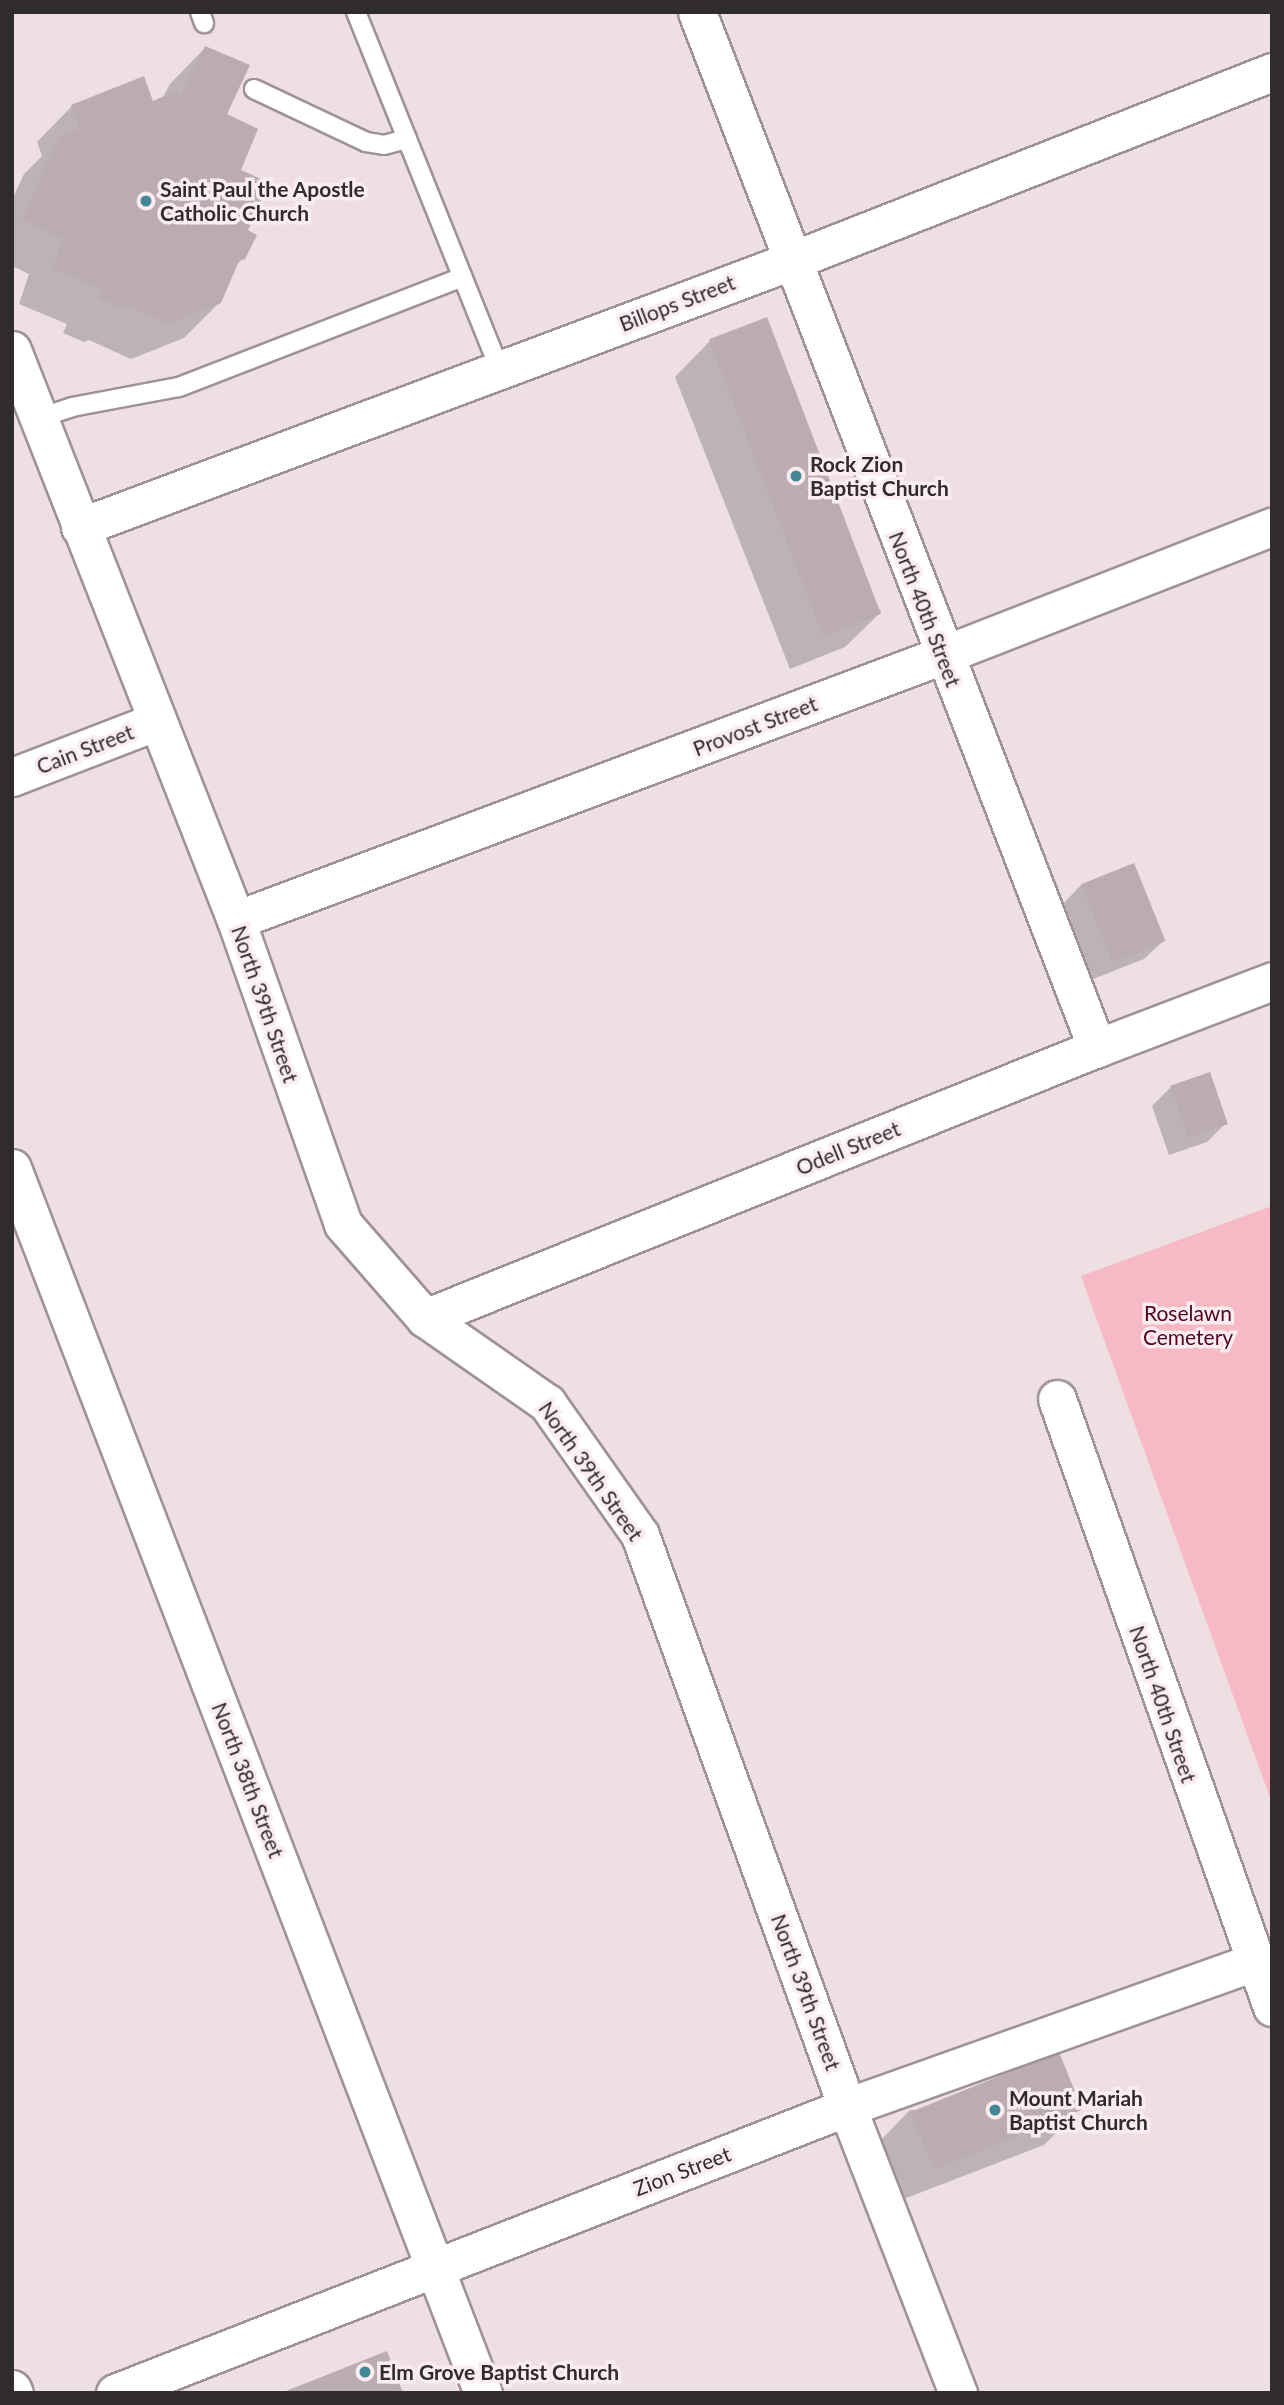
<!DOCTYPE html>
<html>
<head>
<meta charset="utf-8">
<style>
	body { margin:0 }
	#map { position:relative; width:1284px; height:2405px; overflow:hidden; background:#eddfe2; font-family:Lato,sans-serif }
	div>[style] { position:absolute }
	.green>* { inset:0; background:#f6b9c5 }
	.shadow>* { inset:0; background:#0003 }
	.building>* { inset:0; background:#baacaf; transform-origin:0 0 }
	.roads { filter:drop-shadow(2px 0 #9f9294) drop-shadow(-2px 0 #9f9294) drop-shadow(0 2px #9f9294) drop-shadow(0 -2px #9f9294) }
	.lane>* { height:18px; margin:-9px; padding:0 9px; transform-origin:9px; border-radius:9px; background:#fff }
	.street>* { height:37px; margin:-18.5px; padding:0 18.5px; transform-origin:18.5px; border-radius:18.5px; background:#fff }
	.dots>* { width:19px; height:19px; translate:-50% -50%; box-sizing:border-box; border:4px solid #fbecef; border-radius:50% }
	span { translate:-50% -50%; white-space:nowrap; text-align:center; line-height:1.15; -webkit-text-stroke:7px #fbecef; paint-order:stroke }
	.poi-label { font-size:21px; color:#302b2c; font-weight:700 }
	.left { translate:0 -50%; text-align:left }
	.street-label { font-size:21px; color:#302b2c }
	.park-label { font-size:21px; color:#510522 }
	.frame { position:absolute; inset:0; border:14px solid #302b2c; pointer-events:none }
</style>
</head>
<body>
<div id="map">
	<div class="green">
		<i style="clip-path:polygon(1272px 1206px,1272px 1803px,1081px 1276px)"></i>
	</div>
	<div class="shadow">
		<i style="clip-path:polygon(205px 48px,239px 171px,245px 231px,244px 257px,234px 268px,220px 302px,184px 338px,131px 359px,89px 340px,84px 342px,63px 333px,67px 324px,19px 304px,29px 274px,12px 266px,12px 200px,24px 174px,42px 156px,37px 142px,72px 106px,152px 104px,162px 99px,170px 84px)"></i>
		<i style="clip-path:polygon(710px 341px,881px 612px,845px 647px,790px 669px,675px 377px)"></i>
		<i style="clip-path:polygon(1082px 884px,1163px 941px,1144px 959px,1093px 979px,1064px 903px)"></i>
		<i style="clip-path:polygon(1171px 1087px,1226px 1123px,1207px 1142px,1169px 1155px,1152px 1106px)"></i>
		<i style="clip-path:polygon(910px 2110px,1079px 2110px,1044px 2145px,896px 2202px,875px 2146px)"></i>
	</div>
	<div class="building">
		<i style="clip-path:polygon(205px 46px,250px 65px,227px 114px,258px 129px,241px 170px,270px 183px,248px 230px,257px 235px,245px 259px,239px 261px,221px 303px,168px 324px,125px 305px,120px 307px,98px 298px,101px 289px,53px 268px,63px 238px,22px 220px,59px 137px,80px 128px,71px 105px,144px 76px,153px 101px,176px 91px,181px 95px)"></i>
		<i style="left:767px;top:317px;width:318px;height:62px;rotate:69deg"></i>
		<i style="left:1134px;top:863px;width:84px;height:57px;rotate:68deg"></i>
		<i style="left:1210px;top:1072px;width:55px;height:42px;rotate:71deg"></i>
		<i style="left:1059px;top:2052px;width:62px;height:160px;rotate:68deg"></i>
		<i style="clip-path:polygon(387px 2351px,403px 2393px,281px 2393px)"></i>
	</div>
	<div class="roads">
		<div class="lane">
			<i style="left:200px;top:12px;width:12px;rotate:70deg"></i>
			<i style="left:356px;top:12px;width:386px;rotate:68.1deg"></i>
			<i style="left:254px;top:89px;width:124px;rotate:25.3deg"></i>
			<i style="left:366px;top:142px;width:18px;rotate:9deg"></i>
			<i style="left:384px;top:145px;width:24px;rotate:-15deg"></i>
			<i style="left:39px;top:418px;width:35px;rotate:-18deg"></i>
			<i style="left:72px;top:407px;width:109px;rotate:-10.6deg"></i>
			<i style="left:179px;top:387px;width:304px;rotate:-21.2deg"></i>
		</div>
		<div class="street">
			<i style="left:697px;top:12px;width:1111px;rotate:68.89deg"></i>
			<i style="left:12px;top:350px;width:612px;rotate:68.55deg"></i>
			<i style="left:236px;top:920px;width:322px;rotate:70.6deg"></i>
			<i style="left:343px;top:1224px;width:125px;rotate:48.9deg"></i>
			<i style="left:425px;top:1318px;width:149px;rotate:34.9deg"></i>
			<i style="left:547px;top:1403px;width:161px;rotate:54.8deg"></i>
			<i style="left:640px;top:1535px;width:608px;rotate:70.11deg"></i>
			<i style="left:847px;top:2107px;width:307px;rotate:68.8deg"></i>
			<i style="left:80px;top:527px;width:759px;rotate:-20.51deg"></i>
			<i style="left:791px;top:261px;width:517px;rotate:-21.45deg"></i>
			<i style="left:12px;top:777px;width:155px;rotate:-21.1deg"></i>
			<i style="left:236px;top:920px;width:755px;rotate:-20.55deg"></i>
			<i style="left:943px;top:655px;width:353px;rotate:-21.3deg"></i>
			<i style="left:12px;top:1168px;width:1312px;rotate:68.97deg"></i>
			<i style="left:425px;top:1318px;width:724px;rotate:-21.89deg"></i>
			<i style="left:1097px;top:1048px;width:187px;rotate:-20.9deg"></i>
			<i style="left:1057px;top:1399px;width:645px;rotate:70.53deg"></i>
			<i style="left:12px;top:2389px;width:4px;rotate:63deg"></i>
			<i style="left:115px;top:2393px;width:786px;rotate:-21.34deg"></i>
			<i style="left:847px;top:2107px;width:432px;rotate:-19.6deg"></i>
		</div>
	</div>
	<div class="dots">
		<i style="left:146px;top:201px;background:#438696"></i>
		<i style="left:796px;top:476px;background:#438696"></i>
		<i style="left:995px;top:2110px;background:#438696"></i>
		<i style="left:365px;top:2372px;background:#438696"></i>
	</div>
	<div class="poi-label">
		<span class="left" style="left:160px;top:201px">Saint Paul the Apostle<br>Catholic Church</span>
		<span class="left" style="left:810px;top:476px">Rock Zion<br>Baptist Church</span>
		<span class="left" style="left:1009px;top:2110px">Mount Mariah<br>Baptist Church</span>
		<span class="left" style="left:379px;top:2372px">Elm Grove Baptist Church</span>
	</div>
	<div class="street-label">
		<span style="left:677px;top:303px;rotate:-21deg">Billops Street</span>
		<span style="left:925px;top:609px;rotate:69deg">North 40th Street</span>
		<span style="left:755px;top:726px;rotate:-21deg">Provost Street</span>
		<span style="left:85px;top:749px;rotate:-21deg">Cain Street</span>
		<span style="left:265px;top:1004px;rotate:71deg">North 39th Street</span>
		<span style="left:848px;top:1148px;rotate:-22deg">Odell Street</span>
		<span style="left:591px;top:1471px;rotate:55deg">North 39th Street</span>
		<span style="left:1163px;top:1704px;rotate:71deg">North 40th Street</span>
		<span style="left:248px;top:1780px;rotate:69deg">North 38th Street</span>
		<span style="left:806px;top:1992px;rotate:70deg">North 39th Street</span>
		<span style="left:682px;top:2171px;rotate:-21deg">Zion Street</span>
	</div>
	<div class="park-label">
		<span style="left:1188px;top:1325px">Roselawn<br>Cemetery</span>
	</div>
	<div class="frame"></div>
</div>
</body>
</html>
